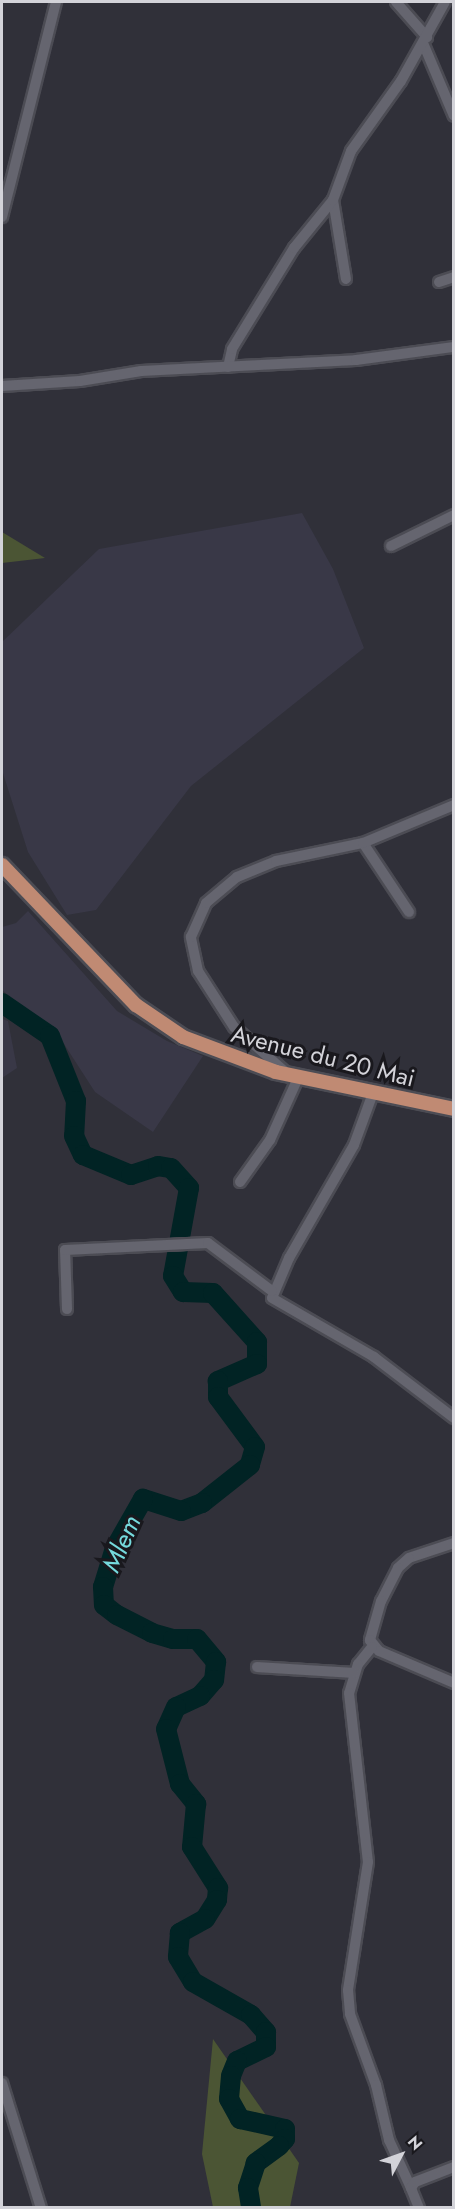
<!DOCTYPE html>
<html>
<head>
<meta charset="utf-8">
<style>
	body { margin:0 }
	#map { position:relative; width:455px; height:2209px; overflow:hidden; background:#303039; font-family:Jost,sans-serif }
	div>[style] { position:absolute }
	.built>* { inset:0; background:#393847 }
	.green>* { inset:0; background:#4b5534 }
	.river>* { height:20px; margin:-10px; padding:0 10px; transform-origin:10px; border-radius:10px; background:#012324 }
	.roads { filter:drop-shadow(2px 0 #4c4c54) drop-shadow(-2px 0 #4c4c54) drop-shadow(0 2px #4c4c54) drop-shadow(0 -2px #4c4c54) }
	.minor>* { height:10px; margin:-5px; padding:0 5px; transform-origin:5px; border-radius:5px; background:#65656f }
	.major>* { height:14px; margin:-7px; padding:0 7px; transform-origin:7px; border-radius:7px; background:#c08a73 }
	span { translate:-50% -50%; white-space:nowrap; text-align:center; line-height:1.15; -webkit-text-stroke:6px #19181d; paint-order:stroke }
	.street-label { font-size:24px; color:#d3d3d9 }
	.water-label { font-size:26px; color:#75dadd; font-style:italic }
	.frame { position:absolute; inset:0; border:3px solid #d3d3d9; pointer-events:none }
	.north { position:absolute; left:371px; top:2125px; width:60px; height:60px; -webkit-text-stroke:4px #19181d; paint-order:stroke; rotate:49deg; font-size:16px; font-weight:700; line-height:24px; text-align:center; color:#d3d3d9 }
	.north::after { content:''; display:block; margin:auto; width:21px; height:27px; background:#d3d3d9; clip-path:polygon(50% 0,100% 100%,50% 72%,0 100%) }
</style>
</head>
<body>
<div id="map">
	<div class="built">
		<i style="clip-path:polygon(302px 513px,333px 569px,364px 648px,191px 786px,96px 910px,67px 915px,28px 852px,2px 770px,2px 642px,99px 549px)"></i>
		<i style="clip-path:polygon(28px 911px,117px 1011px,167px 1041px,203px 1056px,153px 1132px,95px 1092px,64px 1044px,2px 990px,2px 927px,16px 923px)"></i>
		<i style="clip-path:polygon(2px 1019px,8px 1021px,17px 1068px,2px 1078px)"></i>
	</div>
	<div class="green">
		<i style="clip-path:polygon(2px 532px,45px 558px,2px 563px)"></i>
		<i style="clip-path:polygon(213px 2039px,299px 2163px,290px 2207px,213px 2207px,202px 2154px)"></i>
	</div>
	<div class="river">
		<i style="left:2px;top:1003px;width:58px;rotate:34.5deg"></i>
		<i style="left:50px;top:1036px;width:70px;rotate:68.2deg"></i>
		<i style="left:76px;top:1101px;width:35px;rotate:93deg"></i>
		<i style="left:74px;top:1136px;width:21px;rotate:65deg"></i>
		<i style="left:83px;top:1155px;width:52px;rotate:22.6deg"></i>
		<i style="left:131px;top:1175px;width:28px;rotate:-18deg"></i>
		<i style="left:158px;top:1166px;width:13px;rotate:9deg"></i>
		<i style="left:171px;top:1168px;width:27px;rotate:48deg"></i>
		<i style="left:189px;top:1188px;width:89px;rotate:100.3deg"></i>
		<i style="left:173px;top:1276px;width:19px;rotate:58deg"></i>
		<i style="left:183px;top:1292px;width:30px;rotate:2deg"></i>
		<i style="left:213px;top:1293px;width:66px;rotate:48.1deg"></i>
		<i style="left:257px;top:1342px;width:22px;rotate:90deg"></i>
		<i style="left:257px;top:1364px;width:43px;rotate:156.4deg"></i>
		<i style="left:218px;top:1381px;width:16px;rotate:90deg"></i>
		<i style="left:218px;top:1397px;width:62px;rotate:53.5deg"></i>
		<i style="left:255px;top:1447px;width:19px;rotate:106deg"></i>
		<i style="left:250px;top:1465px;width:61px;rotate:141.6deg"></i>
		<i style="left:202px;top:1503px;width:22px;rotate:159deg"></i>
		<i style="left:181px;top:1511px;width:40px;rotate:-162deg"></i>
		<i style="left:143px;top:1499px;width:56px;rotate:119.7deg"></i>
		<i style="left:115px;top:1548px;width:41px;rotate:107.1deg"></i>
		<i style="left:103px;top:1587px;width:18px;rotate:87deg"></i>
		<i style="left:104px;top:1605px;width:16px;rotate:38deg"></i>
		<i style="left:117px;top:1615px;width:39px;rotate:27deg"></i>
		<i style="left:152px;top:1633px;width:22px;rotate:16deg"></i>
		<i style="left:173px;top:1639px;width:24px"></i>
		<i style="left:197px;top:1639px;width:30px;rotate:50deg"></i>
		<i style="left:216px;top:1662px;width:18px;rotate:96deg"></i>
		<i style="left:214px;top:1680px;width:21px;rotate:131deg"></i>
		<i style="left:200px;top:1696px;width:26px;rotate:155deg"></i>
		<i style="left:176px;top:1707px;width:24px;rotate:114deg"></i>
		<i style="left:166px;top:1729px;width:57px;rotate:75.7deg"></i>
		<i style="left:180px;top:1784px;width:26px;rotate:51deg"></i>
		<i style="left:196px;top:1804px;width:43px;rotate:95.3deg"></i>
		<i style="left:192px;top:1847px;width:49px;rotate:57.6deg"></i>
		<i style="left:218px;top:1888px;width:12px;rotate:95deg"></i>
		<i style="left:217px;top:1900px;width:22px;rotate:122deg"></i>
		<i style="left:205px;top:1919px;width:29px;rotate:151deg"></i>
		<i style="left:180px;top:1933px;width:24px;rotate:95deg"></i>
		<i style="left:178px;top:1957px;width:29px;rotate:59deg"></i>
		<i style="left:193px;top:1982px;width:67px;rotate:29.6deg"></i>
		<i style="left:251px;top:2015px;width:23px;rotate:49deg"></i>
		<i style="left:266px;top:2032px;width:15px;rotate:90deg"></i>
		<i style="left:266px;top:2047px;width:32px;rotate:154deg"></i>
		<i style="left:237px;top:2061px;width:16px;rotate:112deg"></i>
		<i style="left:231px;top:2076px;width:23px;rotate:95deg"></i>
		<i style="left:229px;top:2099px;width:23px;rotate:61deg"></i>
		<i style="left:240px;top:2119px;width:46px;rotate:12.5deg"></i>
		<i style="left:285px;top:2129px;width:10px;rotate:90deg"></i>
		<i style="left:285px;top:2139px;width:9px;rotate:131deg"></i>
		<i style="left:279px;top:2146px;width:29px;rotate:144deg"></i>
		<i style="left:256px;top:2163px;width:26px;rotate:108deg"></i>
		<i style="left:248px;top:2188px;width:20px;rotate:81deg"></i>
	</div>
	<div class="roads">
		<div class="minor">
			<i style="left:396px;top:2px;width:47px;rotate:48.5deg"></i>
			<i style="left:423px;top:43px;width:79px;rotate:67deg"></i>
			<i style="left:333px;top:200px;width:80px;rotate:80.7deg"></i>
			<i style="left:2px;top:217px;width:222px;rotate:-75.9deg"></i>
			<i style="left:439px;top:282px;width:16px;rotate:-18deg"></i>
			<i style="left:228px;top:367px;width:18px;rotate:-77deg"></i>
			<i style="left:232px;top:349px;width:119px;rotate:-58.5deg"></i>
			<i style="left:294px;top:248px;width:62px;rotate:-50.9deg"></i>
			<i style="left:333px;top:200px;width:52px;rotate:-69.8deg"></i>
			<i style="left:351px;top:151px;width:86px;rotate:-54.5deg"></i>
			<i style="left:401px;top:81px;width:90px;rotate:-60.9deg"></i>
			<i style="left:2px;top:386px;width:78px;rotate:-3.7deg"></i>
			<i style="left:80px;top:381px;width:62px;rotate:-9.3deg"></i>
			<i style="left:141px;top:371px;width:215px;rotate:-2.9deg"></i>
			<i style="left:356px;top:360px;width:99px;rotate:-7.6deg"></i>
			<i style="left:391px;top:546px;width:70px;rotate:-26.2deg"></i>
			<i style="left:363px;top:843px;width:83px;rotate:56.3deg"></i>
			<i style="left:290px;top:1076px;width:74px;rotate:-138.8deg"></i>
			<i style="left:234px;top:1027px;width:67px;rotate:-122.7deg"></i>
			<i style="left:198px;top:971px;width:35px;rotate:-102deg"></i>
			<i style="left:191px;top:937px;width:37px;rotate:-66deg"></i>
			<i style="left:206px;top:903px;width:40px;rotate:-40deg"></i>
			<i style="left:237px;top:877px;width:42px;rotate:-22.3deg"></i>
			<i style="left:276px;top:861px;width:89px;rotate:-11.7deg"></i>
			<i style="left:363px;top:843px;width:99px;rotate:-22.7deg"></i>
			<i style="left:373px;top:1093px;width:55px;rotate:110.1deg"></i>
			<i style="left:354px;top:1145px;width:130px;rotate:119.9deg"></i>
			<i style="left:289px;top:1258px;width:43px;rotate:113deg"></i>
			<i style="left:272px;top:1298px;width:118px;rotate:30deg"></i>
			<i style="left:374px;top:1357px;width:101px;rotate:37.3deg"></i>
			<i style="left:240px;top:1182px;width:52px;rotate:-54.5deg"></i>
			<i style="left:270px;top:1140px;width:68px;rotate:-65.7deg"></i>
			<i style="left:67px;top:1309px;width:59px;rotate:-91.9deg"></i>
			<i style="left:65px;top:1250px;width:143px;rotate:-2.8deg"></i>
			<i style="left:208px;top:1243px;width:80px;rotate:36.9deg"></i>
			<i style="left:454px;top:1543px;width:47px;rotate:161.6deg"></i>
			<i style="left:409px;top:1558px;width:15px;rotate:138deg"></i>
			<i style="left:398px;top:1568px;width:37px;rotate:117deg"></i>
			<i style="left:381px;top:1601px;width:41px;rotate:105.8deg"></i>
			<i style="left:370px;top:1640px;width:14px;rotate:51deg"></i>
			<i style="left:379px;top:1651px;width:82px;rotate:23.1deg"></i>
			<i style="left:372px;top:1647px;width:22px;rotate:129deg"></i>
			<i style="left:358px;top:1664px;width:30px;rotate:107deg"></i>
			<i style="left:349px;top:1693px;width:170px;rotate:83.6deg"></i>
			<i style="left:368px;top:1862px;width:130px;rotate:98.9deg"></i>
			<i style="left:348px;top:1990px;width:24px;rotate:85deg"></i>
			<i style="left:350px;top:2014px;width:76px;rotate:69.9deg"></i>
			<i style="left:376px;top:2085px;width:57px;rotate:76.7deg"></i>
			<i style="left:389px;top:2140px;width:53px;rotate:65.4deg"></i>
			<i style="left:257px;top:1667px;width:97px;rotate:3.5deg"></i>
			<i style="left:2px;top:2083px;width:131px;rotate:72.7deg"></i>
			<i style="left:419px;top:2208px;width:22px;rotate:-112deg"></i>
			<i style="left:411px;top:2188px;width:7px;rotate:-56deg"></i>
			<i style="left:415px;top:2182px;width:42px;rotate:-21deg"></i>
		</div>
		<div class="major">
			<i style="left:2px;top:865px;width:194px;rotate:46.3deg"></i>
			<i style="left:136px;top:1005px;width:57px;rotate:34.2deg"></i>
			<i style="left:183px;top:1037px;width:99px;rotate:20.6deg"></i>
			<i style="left:276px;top:1072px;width:182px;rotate:11.7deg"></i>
		</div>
	</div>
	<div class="street-label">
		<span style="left:323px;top:1056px;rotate:14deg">Avenue du 20 Mai</span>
	</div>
	<div class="water-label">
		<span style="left:122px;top:1544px;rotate:-66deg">Mlem</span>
	</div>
	<div class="frame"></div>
	<div class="north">N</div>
</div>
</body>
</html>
